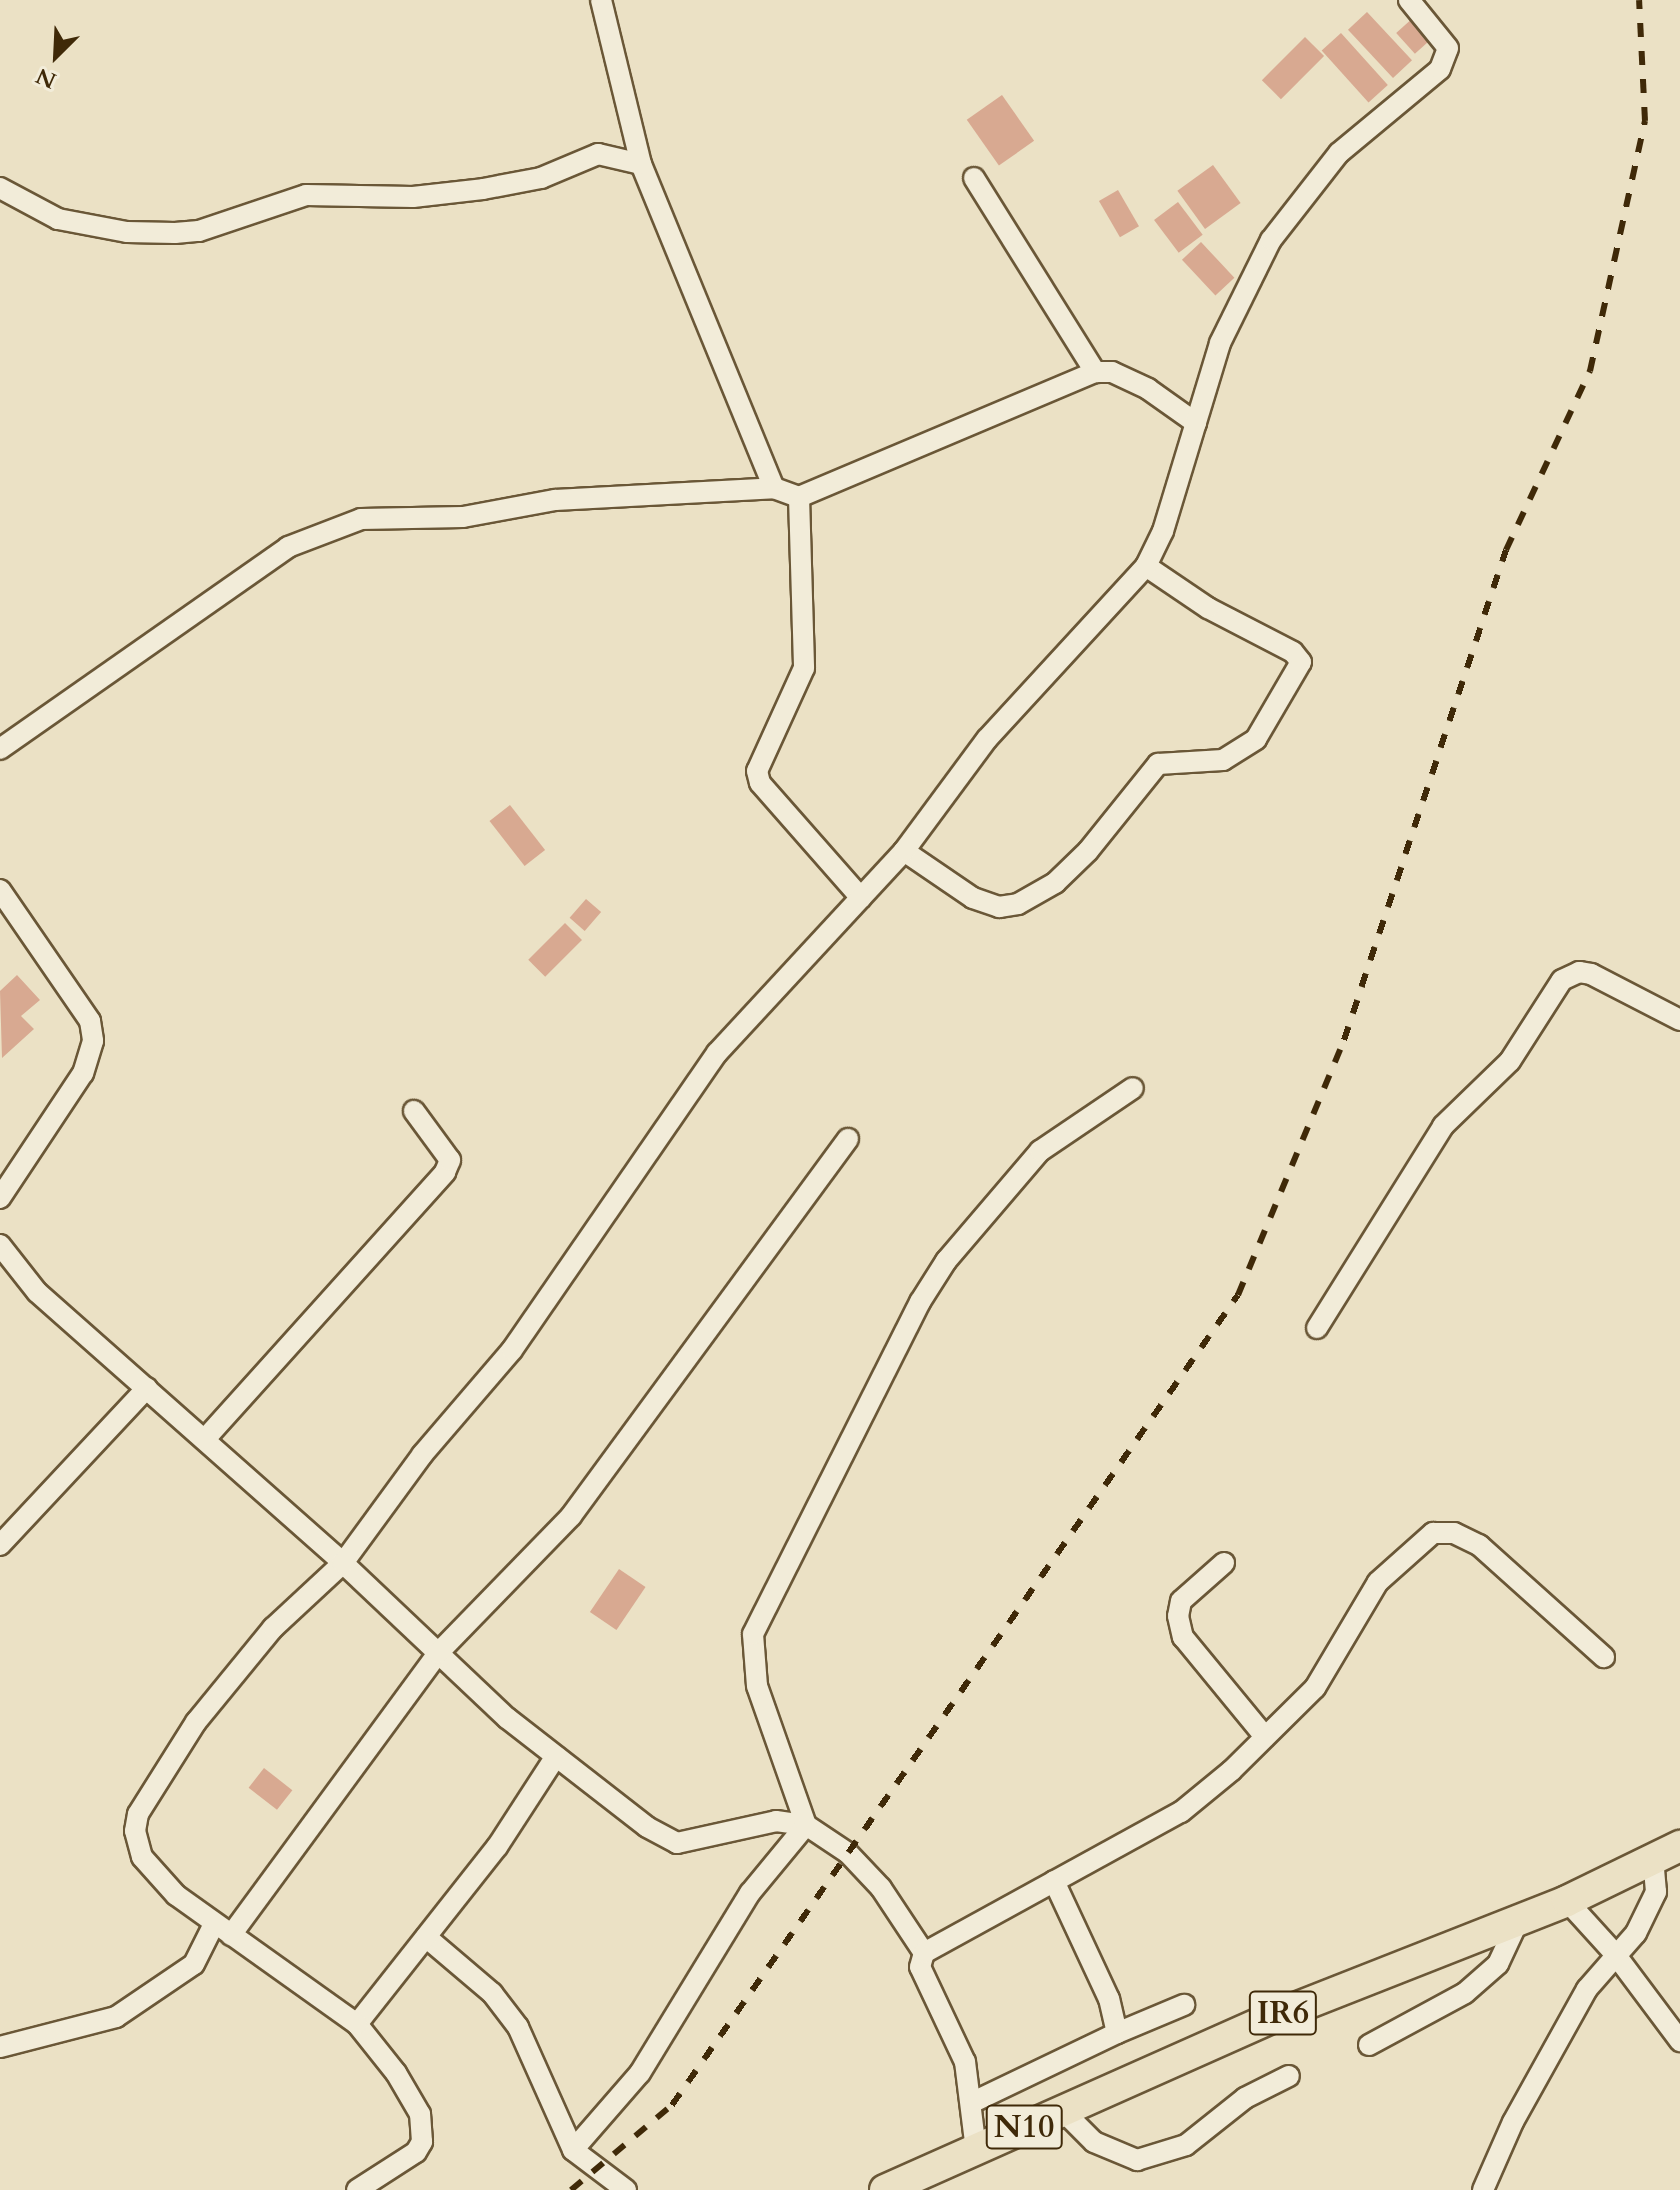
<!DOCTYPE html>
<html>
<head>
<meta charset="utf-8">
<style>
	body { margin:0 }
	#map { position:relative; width:1680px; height:2190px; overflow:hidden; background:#ebe1c5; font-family:Cardo,serif }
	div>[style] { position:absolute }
	.building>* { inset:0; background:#d8a991; transform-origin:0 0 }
	.roads { filter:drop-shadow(2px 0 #6a5737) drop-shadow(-2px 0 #6a5737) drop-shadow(0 2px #6a5737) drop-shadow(0 -2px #6a5737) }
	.street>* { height:20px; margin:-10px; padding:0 10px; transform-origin:10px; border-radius:10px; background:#f2ecd9 }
	.primary>* { height:30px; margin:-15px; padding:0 15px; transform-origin:15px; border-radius:15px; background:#ebe1c5 }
	.rail>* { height:6px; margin-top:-3px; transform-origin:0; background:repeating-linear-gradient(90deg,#3f2908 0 14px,transparent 0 28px) }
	span { translate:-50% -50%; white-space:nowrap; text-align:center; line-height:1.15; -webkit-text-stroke:6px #f2ecd9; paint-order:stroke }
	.shield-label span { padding:2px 6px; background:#f2ecd9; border:2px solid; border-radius:6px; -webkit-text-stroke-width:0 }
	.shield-label { font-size:32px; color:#3f2908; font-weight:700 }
	.north { position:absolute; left:16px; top:16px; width:80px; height:80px; -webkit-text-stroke:6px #f2ecd9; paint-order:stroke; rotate:204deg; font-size:22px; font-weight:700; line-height:32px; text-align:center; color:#3f2908 }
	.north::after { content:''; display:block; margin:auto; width:28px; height:36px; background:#3f2908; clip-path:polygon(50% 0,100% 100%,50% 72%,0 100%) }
</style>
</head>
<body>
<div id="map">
	<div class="building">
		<i style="left:1367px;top:12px;width:66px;height:26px;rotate:47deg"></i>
		<i style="left:1414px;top:17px;width:28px;height:24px;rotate:48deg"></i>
		<i style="left:1341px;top:33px;width:70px;height:26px;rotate:48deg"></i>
		<i style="left:1305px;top:37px;width:27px;height:61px;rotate:45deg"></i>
		<i style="left:1002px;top:95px;width:56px;height:43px;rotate:55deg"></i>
		<i style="left:1213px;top:165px;width:47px;height:44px;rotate:54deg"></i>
		<i style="left:1118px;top:190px;width:42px;height:22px;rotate:60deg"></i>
		<i style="left:1178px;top:202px;width:41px;height:30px;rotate:53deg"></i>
		<i style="left:1201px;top:242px;width:49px;height:26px;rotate:47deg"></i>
		<i style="left:510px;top:805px;width:57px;height:26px;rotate:52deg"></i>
		<i style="left:586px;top:899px;width:20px;height:25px;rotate:41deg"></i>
		<i style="left:565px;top:923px;width:24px;height:52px;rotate:45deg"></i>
		<i style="clip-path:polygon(17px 975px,40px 1000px,21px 1016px,34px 1029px,2px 1058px,0 991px)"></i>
		<i style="left:619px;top:1569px;width:32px;height:52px;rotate:34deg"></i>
		<i style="left:264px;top:1768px;width:36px;height:25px;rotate:38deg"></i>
	</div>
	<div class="roads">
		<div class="street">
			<i style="left:601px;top:0;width:169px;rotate:76.3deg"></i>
			<i style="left:641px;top:164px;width:350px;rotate:67.7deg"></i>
			<i style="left:974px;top:178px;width:229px;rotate:58deg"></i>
			<i style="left:0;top:188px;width:66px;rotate:28.1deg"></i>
			<i style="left:58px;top:219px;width:70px;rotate:10.7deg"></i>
			<i style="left:127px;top:232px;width:48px;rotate:1.2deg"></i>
			<i style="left:175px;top:233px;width:24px;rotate:-5deg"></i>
			<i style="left:199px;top:231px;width:113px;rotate:-18.6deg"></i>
			<i style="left:306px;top:195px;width:107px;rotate:1.1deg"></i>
			<i style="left:413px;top:197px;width:70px;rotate:-6.5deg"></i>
			<i style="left:483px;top:189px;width:59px;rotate:-10.7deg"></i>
			<i style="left:541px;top:178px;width:62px;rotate:-22.8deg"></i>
			<i style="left:598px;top:154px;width:44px;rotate:13.1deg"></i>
			<i style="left:799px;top:497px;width:321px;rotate:-22.9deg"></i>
			<i style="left:1095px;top:372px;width:17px"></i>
			<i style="left:1112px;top:372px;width:40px;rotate:25deg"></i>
			<i style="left:1148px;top:389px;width:59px;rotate:35.3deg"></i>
			<i style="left:0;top:749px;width:352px;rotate:-35deg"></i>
			<i style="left:288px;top:547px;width:78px;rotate:-21deg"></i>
			<i style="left:361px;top:519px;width:102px;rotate:-1.1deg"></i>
			<i style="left:463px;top:517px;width:94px;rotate:-10.5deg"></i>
			<i style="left:555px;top:500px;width:219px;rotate:-3.1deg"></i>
			<i style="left:774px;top:488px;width:27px;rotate:20deg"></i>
			<i style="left:799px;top:497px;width:171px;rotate:88.3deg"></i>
			<i style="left:804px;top:668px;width:113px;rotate:114.5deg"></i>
			<i style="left:757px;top:771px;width:12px;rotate:76deg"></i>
			<i style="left:760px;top:783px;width:153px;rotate:48.7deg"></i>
			<i style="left:904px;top:851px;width:83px;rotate:34.3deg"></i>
			<i style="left:973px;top:898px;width:28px;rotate:19deg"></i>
			<i style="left:999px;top:907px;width:19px;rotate:-9deg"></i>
			<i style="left:1018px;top:904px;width:43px;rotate:-29.6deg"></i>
			<i style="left:1055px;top:883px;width:46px;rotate:-44.1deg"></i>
			<i style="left:1088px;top:851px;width:112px;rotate:-51.2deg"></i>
			<i style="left:1158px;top:764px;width:65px;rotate:-3.5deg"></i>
			<i style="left:1223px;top:760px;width:39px;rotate:-32deg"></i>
			<i style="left:1256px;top:739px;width:89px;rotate:-59.7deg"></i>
			<i style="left:1301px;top:662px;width:13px;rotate:-129deg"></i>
			<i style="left:1293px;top:652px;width:96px;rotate:-152.6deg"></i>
			<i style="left:1208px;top:608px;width:75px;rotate:-145.9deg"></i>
			<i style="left:0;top:890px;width:159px;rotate:55.5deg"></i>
			<i style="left:90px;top:1021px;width:20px;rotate:81deg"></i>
			<i style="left:93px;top:1041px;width:34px;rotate:107deg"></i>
			<i style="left:83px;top:1073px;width:150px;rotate:123.6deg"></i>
			<i style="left:0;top:1245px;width:60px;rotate:51.8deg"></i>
			<i style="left:37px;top:1292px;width:409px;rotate:41.5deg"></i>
			<i style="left:343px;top:1563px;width:226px;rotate:43.4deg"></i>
			<i style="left:507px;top:1718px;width:177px;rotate:37.9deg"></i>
			<i style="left:647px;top:1827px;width:34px;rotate:28deg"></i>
			<i style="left:677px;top:1843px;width:101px;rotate:-12.5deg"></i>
			<i style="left:776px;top:1821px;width:30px;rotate:8deg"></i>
			<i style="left:806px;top:1825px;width:50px;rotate:33.7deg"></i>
			<i style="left:848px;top:1853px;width:48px;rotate:46.7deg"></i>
			<i style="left:881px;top:1888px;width:78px;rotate:56.5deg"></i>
			<i style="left:1317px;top:1328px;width:238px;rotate:-58deg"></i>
			<i style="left:1443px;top:1126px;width:93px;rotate:-44.1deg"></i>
			<i style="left:1510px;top:1061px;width:96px;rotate:-57.3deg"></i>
			<i style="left:1562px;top:980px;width:19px;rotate:-25deg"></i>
			<i style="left:1579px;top:972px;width:12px;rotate:9deg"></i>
			<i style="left:1591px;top:974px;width:100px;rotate:27.3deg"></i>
			<i style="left:205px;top:1439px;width:359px;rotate:-48deg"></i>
			<i style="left:445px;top:1172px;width:13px;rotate:-67deg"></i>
			<i style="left:450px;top:1160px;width:61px;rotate:-126.3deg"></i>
			<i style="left:0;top:1545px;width:215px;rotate:-46.9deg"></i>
			<i style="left:1224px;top:1563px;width:57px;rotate:138.5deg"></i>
			<i style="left:1181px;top:1601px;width:15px;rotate:101deg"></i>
			<i style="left:1178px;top:1616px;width:22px;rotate:77deg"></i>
			<i style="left:1183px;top:1637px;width:129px;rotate:50.6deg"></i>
			<i style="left:1567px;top:1901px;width:72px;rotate:47.8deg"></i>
			<i style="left:1615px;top:1954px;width:109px;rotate:53.2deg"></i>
			<i style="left:231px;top:1935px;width:350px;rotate:-53.7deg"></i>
			<i style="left:438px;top:1653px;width:191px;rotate:-45.8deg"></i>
			<i style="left:571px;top:1516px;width:468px;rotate:-53.7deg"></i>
			<i style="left:426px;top:1937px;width:87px;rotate:40.3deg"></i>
			<i style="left:492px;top:1993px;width:43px;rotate:52.6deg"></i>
			<i style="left:518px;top:2027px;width:135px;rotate:65.9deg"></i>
			<i style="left:357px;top:2024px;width:226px;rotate:-51.7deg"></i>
			<i style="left:497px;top:1847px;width:108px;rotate:-57deg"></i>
			<i style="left:1117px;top:2033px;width:73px;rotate:-22.7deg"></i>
			<i style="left:1369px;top:2045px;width:109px;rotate:-28.4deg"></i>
			<i style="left:1465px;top:1993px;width:44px;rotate:-41.3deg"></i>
			<i style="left:1498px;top:1964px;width:50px;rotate:-65deg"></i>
			<i style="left:0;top:2047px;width:120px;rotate:-14.5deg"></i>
			<i style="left:116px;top:2017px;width:94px;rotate:-34.2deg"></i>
			<i style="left:194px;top:1964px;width:45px;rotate:-63.4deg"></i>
			<i style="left:971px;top:2103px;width:162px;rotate:-25.6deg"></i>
			<i style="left:1117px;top:2033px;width:35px;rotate:-103deg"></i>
			<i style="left:1109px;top:1999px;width:130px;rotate:-115deg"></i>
			<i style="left:1062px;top:2110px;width:45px;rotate:45deg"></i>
			<i style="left:1094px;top:2142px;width:47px;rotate:22.7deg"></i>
			<i style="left:1137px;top:2160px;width:51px;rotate:-17deg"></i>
			<i style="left:1186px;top:2145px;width:75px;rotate:-38.5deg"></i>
			<i style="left:1245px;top:2098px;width:49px;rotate:-26.6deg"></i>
			<i style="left:976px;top:2150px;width:89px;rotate:-97.1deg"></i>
			<i style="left:965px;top:2062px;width:105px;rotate:-115.3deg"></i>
			<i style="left:920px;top:1967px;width:15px;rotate:-74deg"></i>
			<i style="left:924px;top:1953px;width:293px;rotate:-28.8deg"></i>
			<i style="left:1181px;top:1812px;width:65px;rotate:-39.4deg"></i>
			<i style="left:1231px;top:1771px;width:118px;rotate:-44.7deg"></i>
			<i style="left:1315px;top:1688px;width:123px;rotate:-59.3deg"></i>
			<i style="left:1378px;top:1582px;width:74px;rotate:-41.7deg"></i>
			<i style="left:1433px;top:1533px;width:21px"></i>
			<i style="left:1454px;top:1533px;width:28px;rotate:26deg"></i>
			<i style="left:1479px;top:1545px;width:168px;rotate:41.9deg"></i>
			<i style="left:357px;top:2190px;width:70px;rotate:-32.8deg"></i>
			<i style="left:416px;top:2152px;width:12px;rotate:-59deg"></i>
			<i style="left:422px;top:2142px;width:28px;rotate:-94deg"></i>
			<i style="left:420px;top:2114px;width:48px;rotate:-120.3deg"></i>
			<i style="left:396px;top:2073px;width:63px;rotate:-128.5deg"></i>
			<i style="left:357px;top:2024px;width:222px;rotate:-144.5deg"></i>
			<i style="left:176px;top:1895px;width:51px;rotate:-131.8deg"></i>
			<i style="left:142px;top:1857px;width:27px;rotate:-105deg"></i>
			<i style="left:135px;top:1831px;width:17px;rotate:-80deg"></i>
			<i style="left:138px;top:1814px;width:109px;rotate:-57.8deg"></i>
			<i style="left:196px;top:1722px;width:122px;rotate:-50.7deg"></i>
			<i style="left:273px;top:1628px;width:96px;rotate:-42.9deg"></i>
			<i style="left:343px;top:1563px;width:134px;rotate:-53.8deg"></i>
			<i style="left:422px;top:1455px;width:138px;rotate:-49.4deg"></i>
			<i style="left:512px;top:1350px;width:361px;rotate:-55.4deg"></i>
			<i style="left:717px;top:1053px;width:275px;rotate:-47.2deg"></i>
			<i style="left:904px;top:851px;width:139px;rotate:-53.5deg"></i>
			<i style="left:987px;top:739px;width:235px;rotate:-47.4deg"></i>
			<i style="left:1146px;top:566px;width:39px;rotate:-64deg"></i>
			<i style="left:1163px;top:531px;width:196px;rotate:-73.1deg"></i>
			<i style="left:1220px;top:343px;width:115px;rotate:-63.7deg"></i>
			<i style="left:1271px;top:240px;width:110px;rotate:-52deg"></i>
			<i style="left:1339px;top:153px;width:131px;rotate:-39.7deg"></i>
			<i style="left:1440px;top:69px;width:22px;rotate:-69deg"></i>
			<i style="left:1448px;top:48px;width:62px;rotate:-129.1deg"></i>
			<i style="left:626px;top:2190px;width:66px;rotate:-143deg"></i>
			<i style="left:573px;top:2150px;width:102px;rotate:-49deg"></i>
			<i style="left:640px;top:2073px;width:211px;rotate:-58.6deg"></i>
			<i style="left:750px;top:1893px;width:88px;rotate:-50.5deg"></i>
			<i style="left:806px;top:1825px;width:147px;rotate:-109.4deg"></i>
			<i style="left:757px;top:1686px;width:52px;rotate:-94.4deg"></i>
			<i style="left:753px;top:1634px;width:372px;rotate:-63.3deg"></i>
			<i style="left:920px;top:1302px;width:49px;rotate:-57.6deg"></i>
			<i style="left:946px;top:1261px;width:145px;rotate:-49.5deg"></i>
			<i style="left:1040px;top:1151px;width:112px;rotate:-34.1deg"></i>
			<i style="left:1483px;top:2190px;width:74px;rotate:-66.2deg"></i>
			<i style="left:1513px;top:2122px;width:152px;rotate:-60.9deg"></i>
			<i style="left:1587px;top:1989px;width:74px;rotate:-48.8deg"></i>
			<i style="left:1636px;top:1933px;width:46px;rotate:-64deg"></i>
			<i style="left:1656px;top:1892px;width:33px;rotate:-95deg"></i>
		</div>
		<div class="primary">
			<i style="left:885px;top:2190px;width:436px;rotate:-24deg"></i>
			<i style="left:1283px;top:2013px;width:305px;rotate:-21.5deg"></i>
			<i style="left:1567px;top:1901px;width:126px;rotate:-26deg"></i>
		</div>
	</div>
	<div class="rail">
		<i style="left:571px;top:2190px;width:132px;rotate:-40.1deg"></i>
		<i style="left:672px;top:2105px;width:988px;rotate:-55.06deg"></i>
		<i style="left:1238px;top:1295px;width:276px;rotate:-67.4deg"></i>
		<i style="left:1344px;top:1040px;width:516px;rotate:-71.71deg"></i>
		<i style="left:1506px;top:550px;width:198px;rotate:-64.9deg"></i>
		<i style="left:1590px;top:371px;width:256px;rotate:-77.6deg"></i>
		<i style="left:1645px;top:121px;width:121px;rotate:-92.8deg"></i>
	</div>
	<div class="shield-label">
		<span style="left:1283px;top:2013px">IR6</span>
		<span style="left:1024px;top:2127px">N10</span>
	</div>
	<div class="north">N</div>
</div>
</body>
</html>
